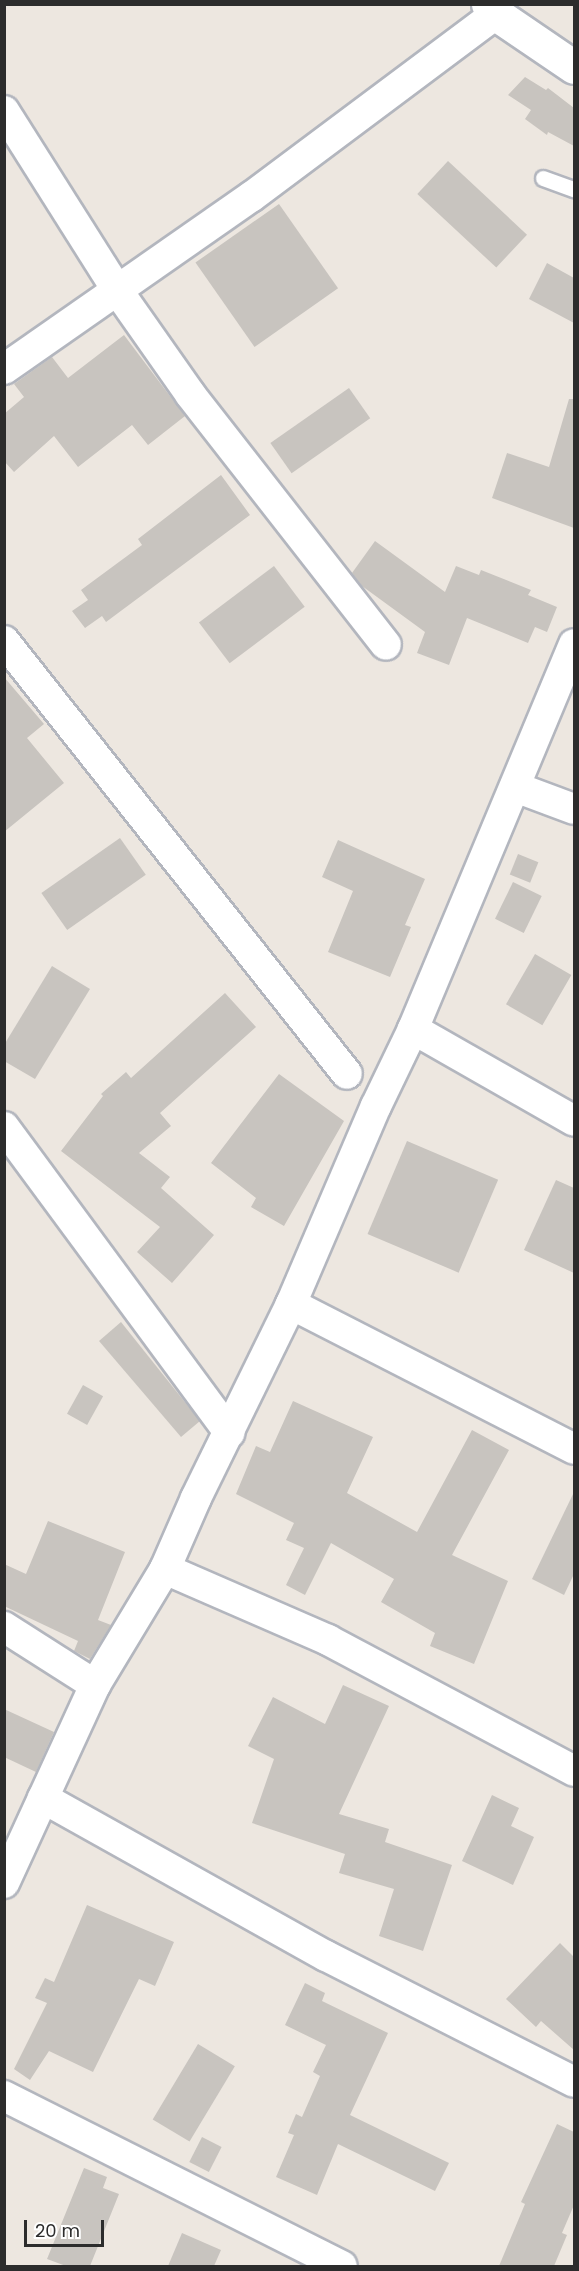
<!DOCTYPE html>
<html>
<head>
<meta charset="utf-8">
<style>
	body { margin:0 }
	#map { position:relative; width:579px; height:2271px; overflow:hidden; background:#ede7e0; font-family:Poppins,sans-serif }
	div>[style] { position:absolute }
	.building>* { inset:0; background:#c8c4bf; transform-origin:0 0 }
	.roads { filter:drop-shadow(2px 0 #b3b6be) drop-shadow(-2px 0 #b3b6be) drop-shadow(0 2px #b3b6be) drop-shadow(0 -2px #b3b6be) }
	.lane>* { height:15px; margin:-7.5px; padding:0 7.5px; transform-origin:7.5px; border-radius:7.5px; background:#fff }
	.street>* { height:30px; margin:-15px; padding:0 15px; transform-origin:15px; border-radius:15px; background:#fff }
	.secondary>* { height:33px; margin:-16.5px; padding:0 16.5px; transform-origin:16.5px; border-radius:16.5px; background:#fff }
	span { translate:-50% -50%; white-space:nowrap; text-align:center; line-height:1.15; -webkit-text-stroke:4.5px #fff; paint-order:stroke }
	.frame { position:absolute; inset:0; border:6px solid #2c2c2c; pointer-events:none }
	.scale { position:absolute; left:24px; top:2220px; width:80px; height:27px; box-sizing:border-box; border:3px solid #2c2c2c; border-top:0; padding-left:8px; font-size:18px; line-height:21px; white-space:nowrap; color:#2c2c2c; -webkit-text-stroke:4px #fff; paint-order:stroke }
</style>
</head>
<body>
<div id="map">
	<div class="building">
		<i style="clip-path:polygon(525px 77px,546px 90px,548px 88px,574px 108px,574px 146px,548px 132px,547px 135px,525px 119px,531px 110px,508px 95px)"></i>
		<i style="left:448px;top:161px;width:108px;height:45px;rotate:43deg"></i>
		<i style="left:279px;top:204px;width:103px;height:102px;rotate:55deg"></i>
		<i style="clip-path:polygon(547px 263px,574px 278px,574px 323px,529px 299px)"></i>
		<i style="clip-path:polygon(124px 335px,185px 416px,148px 445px,132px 425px,78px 467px,54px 436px,14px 472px,4px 461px,4px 414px,24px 397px,14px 384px,52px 357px,68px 378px)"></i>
		<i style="left:349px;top:388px;width:37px;height:96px;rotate:55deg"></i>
		<i style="clip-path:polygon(569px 399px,574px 399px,574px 528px,492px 498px,507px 453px,549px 467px)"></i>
		<i style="clip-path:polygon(221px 475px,250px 515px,106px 622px,102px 616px,85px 628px,72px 611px,88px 600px,81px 590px,142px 545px,138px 539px)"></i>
		<i style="clip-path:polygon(375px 541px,445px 592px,456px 566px,479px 575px,481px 570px,531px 590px,528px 595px,557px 607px,547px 632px,535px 627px,528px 643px,467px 618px,449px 665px,417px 653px,425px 632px,362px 586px,352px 573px)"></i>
		<i style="left:274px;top:566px;width:51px;height:94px;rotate:53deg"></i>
		<i style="clip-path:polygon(4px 677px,44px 724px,27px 738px,64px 783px,4px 832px)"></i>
		<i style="left:120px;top:838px;width:45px;height:96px;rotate:55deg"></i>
		<i style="clip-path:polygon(338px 840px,425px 879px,405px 925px,411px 927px,390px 977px,328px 952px,353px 891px,322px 877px)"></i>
		<i style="left:518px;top:854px;width:22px;height:22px;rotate:22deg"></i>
		<i style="left:513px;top:882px;width:32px;height:41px;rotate:26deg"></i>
		<i style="left:535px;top:954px;width:42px;height:58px;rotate:30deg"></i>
		<i style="clip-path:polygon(52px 966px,90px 989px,35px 1079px,4px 1061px,4px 1045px)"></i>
		<i style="clip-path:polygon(225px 993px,256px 1027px,160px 1113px,171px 1126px,139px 1153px,170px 1177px,161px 1188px,214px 1235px,172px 1283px,137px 1252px,160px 1227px,61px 1151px,103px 1096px,101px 1094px,126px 1072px,131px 1078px)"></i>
		<i style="clip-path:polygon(279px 1074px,344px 1121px,284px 1226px,251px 1207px,256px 1198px,211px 1163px)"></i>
		<i style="left:407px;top:1141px;width:99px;height:101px;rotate:23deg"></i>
		<i style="clip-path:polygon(556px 1180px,574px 1188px,574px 1273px,524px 1250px)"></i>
		<i style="clip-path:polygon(121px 1322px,200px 1421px,181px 1437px,99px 1341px)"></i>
		<i style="left:83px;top:1385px;width:23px;height:33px;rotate:29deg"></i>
		<i style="clip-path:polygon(293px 1401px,373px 1437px,347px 1493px,417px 1532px,472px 1430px,509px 1450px,452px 1555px,508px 1581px,474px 1664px,430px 1646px,435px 1633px,381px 1602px,394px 1579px,331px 1543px,305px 1595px,286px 1585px,304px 1548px,286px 1540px,294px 1523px,236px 1494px,256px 1446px,270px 1452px)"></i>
		<i style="clip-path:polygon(574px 1492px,574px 1574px,564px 1595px,532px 1579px)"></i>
		<i style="clip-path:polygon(48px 1521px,125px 1552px,98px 1620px,111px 1625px,90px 1659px,74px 1651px,78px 1641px,4px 1606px,4px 1564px,26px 1574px)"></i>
		<i style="clip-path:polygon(343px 1685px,389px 1706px,339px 1814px,389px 1829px,385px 1842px,452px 1865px,423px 1951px,379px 1936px,394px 1889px,339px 1873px,345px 1854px,252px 1823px,274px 1759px,248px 1746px,273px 1697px,325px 1724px)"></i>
		<i style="clip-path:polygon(4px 1709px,54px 1732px,36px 1772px,4px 1757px)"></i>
		<i style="clip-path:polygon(492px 1795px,519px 1808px,511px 1826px,534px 1837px,513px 1885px,462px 1861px)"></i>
		<i style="clip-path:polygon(87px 1905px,174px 1942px,155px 1986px,139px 1979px,93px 2072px,49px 2051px,30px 2080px,14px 2069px,47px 2003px,35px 1998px,45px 1978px,54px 1982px)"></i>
		<i style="clip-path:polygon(560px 1943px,574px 1957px,574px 2050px,541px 2021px,536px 2027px,506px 1999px)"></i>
		<i style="clip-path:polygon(305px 1983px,325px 1993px,322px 2001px,388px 2033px,350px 2115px,449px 2163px,435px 2191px,338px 2144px,317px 2195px,276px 2177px,294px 2135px,288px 2133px,296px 2114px,302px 2117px,320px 2076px,313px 2072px,326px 2045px,285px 2025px)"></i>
		<i style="left:198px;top:2044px;width:43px;height:88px;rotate:31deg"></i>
		<i style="clip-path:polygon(557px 2124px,574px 2132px,574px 2205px,562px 2233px,567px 2235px,554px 2266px,499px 2266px,525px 2204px,521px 2202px)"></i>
		<i style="left:202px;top:2137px;width:22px;height:28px;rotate:27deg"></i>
		<i style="clip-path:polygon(84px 2168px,107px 2177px,103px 2188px,119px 2194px,90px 2266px,66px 2266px,47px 2259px)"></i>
		<i style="clip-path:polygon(182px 2233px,221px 2250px,214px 2266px,168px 2266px)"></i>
	</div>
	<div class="roads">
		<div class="lane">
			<i style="left:543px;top:178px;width:33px;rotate:20deg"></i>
		</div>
		<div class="street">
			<i style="left:4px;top:111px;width:212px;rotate:57.7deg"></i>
			<i style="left:117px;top:290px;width:127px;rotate:54.9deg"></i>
			<i style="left:190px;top:394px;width:318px;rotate:52deg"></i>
			<i style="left:4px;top:369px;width:301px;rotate:-34.9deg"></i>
			<i style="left:251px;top:197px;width:306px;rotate:-36.8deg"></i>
			<i style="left:4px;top:641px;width:552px;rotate:51.62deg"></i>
			<i style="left:515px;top:787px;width:63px;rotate:20.4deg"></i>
			<i style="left:413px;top:1029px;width:185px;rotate:29.7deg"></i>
			<i style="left:4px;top:1127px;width:380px;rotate:53.6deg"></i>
			<i style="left:291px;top:1304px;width:318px;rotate:27.1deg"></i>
			<i style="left:165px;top:1569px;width:178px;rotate:23.5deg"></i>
			<i style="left:328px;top:1640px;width:279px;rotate:28deg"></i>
			<i style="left:4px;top:1627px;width:108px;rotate:32.5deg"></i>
			<i style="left:43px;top:1798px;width:324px;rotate:29.2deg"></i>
			<i style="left:326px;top:1956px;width:278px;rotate:26.9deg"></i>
			<i style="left:4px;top:1883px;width:218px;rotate:-65.3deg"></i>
			<i style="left:95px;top:1685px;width:135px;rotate:-58.9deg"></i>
			<i style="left:165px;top:1569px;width:77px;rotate:-66.4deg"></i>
			<i style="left:196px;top:1498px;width:216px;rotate:-63.9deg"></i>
			<i style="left:291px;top:1304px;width:215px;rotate:-66.8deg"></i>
			<i style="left:376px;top:1106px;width:85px;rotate:-64.3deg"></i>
			<i style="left:413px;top:1029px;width:417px;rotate:-67.3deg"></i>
			<i style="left:4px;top:2096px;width:378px;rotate:26.7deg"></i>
		</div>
		<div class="secondary">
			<i style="left:488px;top:4px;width:13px;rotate:51deg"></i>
			<i style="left:496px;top:14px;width:94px;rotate:34.2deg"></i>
		</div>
	</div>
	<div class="frame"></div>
	<div class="scale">20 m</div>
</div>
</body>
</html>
